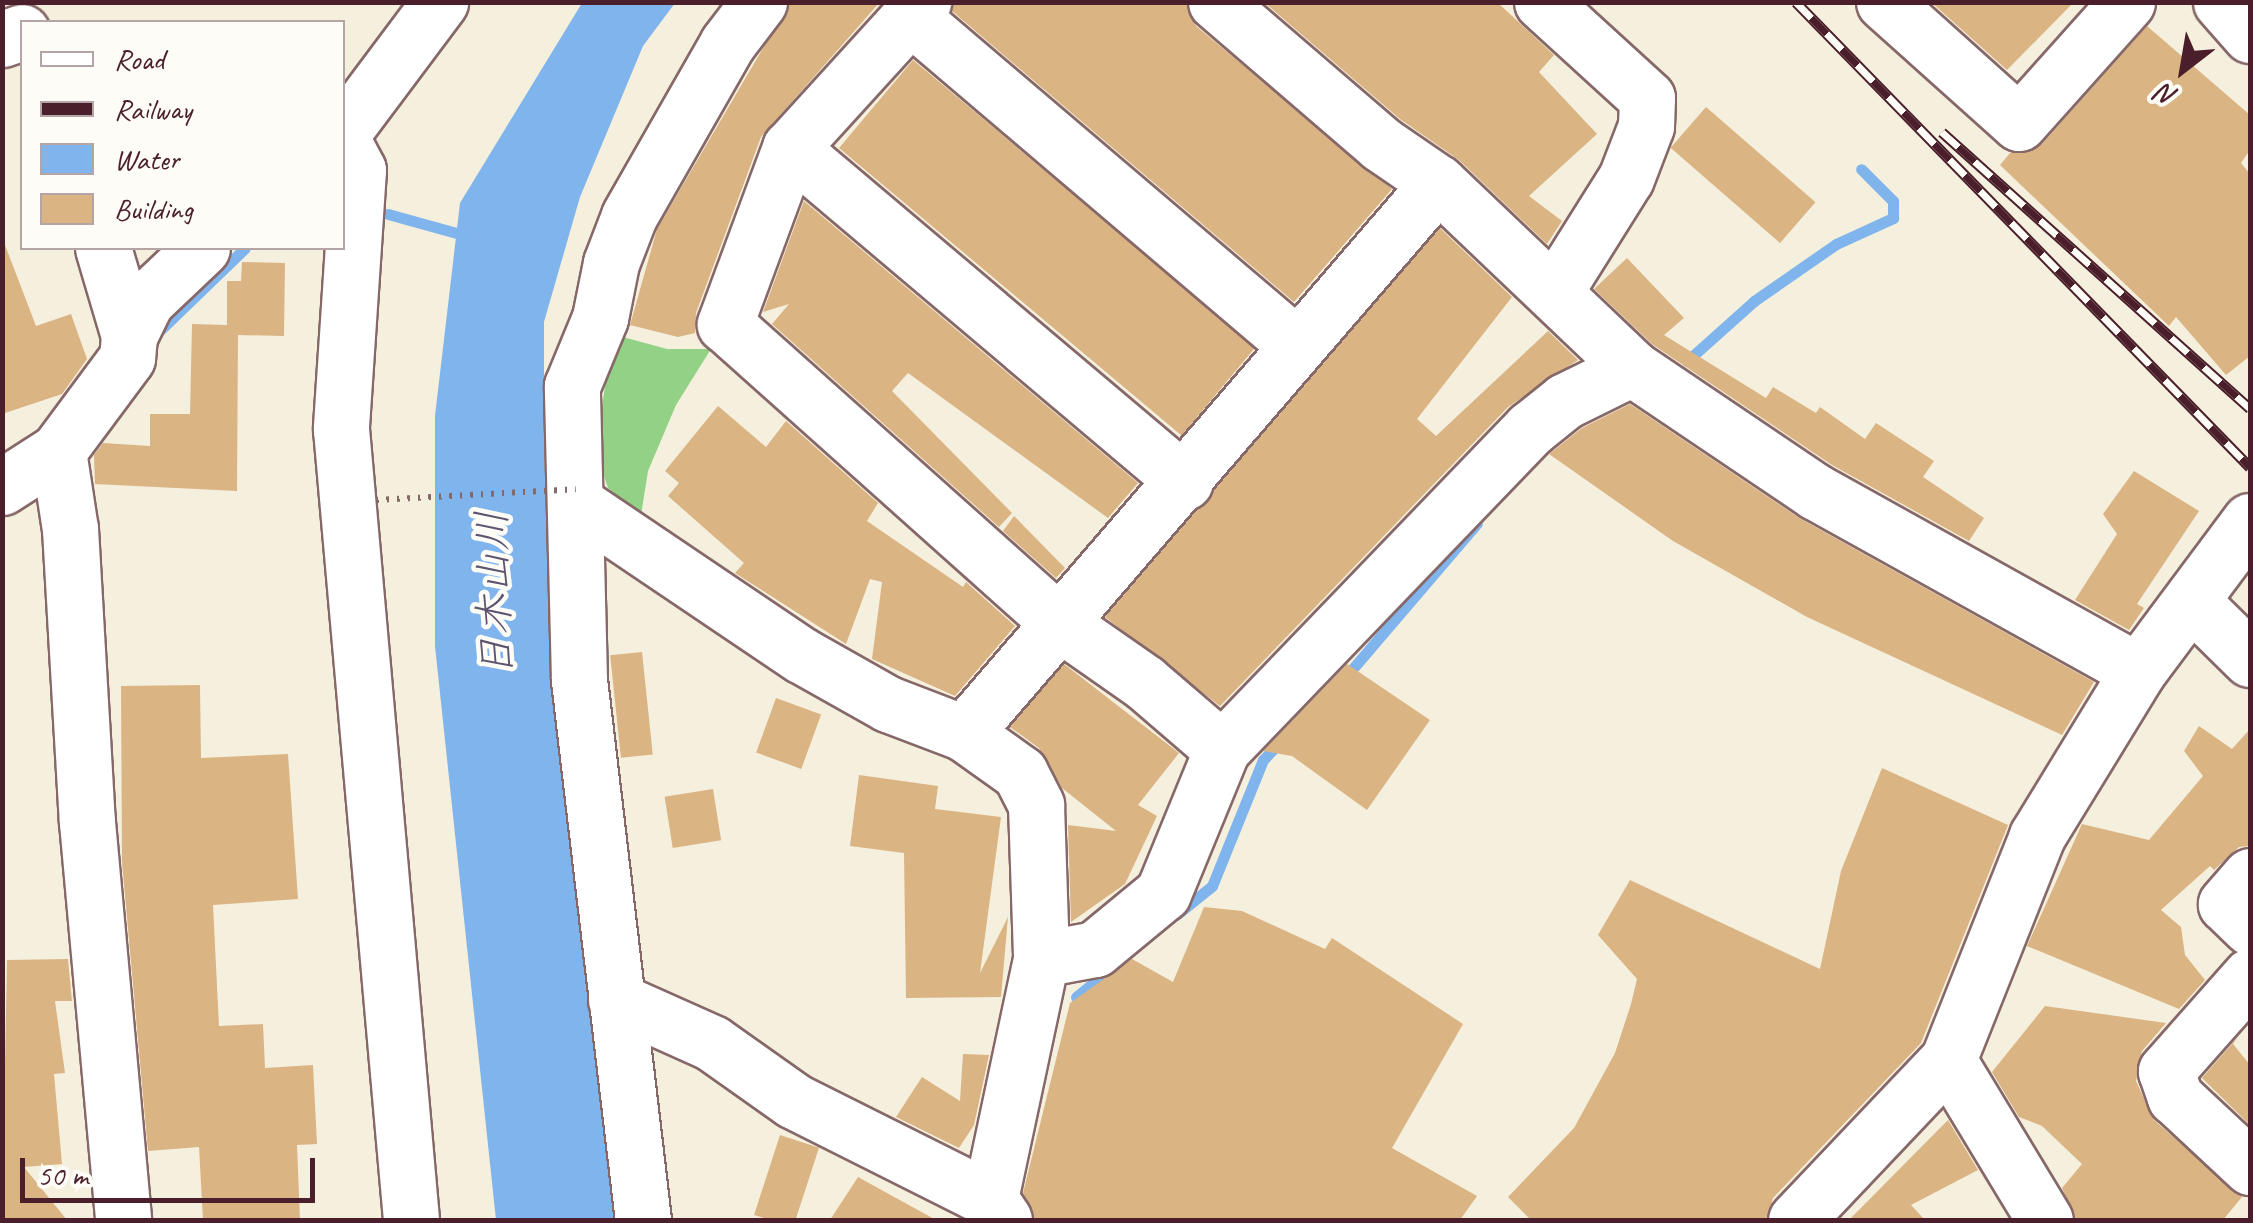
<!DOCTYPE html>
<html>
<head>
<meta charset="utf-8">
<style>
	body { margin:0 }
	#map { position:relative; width:2253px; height:1223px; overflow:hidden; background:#f5efdd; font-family:Caveat,"Klee One",sans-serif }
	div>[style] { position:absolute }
	.green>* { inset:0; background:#93d186 }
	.water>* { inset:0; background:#80b4ed }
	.stream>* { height:11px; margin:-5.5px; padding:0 5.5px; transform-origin:5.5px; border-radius:5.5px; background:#80b4ed }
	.building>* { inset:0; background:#dbb484; transform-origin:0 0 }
	.roads { filter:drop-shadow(2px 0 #866869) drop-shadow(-2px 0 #866869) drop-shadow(0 2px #866869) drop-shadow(0 -2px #866869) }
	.minor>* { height:55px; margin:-27.5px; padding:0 27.5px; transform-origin:27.5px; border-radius:27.5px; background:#fff }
	.rail>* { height:11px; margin-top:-5.5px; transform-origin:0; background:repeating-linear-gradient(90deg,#fdfcf7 0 22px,#4a1f2b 0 44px); box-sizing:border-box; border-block:2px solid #4a1f2b }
	.path-bridge>* { height:6px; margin-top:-3px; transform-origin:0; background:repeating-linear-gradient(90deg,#866869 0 2.5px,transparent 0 10.5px) }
	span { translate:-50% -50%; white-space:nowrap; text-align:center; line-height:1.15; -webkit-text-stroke:9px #fdfcf7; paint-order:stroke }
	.water-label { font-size:42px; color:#5d536f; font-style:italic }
	.frame { position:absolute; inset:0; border:5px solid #4a1f2b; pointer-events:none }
	.legend { position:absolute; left:20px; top:20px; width:325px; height:230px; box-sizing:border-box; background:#fdfcf7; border:2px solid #b5a4a5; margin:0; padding:12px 18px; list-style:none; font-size:30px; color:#4a1f2b }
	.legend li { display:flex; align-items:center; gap:20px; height:50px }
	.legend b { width:50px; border:2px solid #b5a4a5 }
	.north { position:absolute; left:2133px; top:20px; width:100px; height:100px; -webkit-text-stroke:8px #fdfcf7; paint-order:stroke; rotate:211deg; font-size:28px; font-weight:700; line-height:40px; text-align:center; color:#4a1f2b }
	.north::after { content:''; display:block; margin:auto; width:35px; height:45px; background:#4a1f2b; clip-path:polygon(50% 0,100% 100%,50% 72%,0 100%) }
	.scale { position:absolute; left:20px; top:1158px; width:295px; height:45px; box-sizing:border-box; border:5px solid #4a1f2b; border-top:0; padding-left:12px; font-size:30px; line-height:35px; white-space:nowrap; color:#4a1f2b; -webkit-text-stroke:8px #fdfcf7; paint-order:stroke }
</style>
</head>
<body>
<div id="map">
	<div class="green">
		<i style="clip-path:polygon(612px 334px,667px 349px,711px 349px,676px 405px,648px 471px,641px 515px,608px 488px,596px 452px)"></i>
	</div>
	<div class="water">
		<i style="clip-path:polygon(582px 3px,675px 3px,643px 46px,580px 197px,544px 322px,544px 461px,622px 1220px,496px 1220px,435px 646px,435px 416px,460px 203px)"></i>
	</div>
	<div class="stream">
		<i style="left:388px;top:214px;width:86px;rotate:15.5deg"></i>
		<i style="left:157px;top:333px;width:122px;rotate:-44deg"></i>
		<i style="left:1687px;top:361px;width:90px;rotate:-41.8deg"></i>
		<i style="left:1754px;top:301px;width:100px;rotate:-34.8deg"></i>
		<i style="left:1836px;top:244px;width:63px;rotate:-24.5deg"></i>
		<i style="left:1893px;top:218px;width:17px;rotate:-90deg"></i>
		<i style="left:1893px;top:201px;width:45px;rotate:-135deg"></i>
		<i style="left:1343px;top:680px;width:206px;rotate:-49.5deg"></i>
		<i style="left:1176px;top:915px;width:46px;rotate:-38.9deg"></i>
		<i style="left:1212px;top:886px;width:136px;rotate:-68deg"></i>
		<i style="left:1263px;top:760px;width:25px;rotate:-47deg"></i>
		<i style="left:1076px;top:997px;width:46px;rotate:-38.9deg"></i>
	</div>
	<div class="building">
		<i style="clip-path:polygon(790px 2px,880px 2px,761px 137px,696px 313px,695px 333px,678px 337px,630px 325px,657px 229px)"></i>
		<i style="clip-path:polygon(953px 2px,1186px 2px,1196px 26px,1392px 189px,1294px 302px,952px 11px)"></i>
		<i style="clip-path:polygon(1264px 2px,1497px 2px,1554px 55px,1539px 72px,1597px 134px,1529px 196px,1562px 221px,1547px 244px,1459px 160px,1400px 119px)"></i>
		<i style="clip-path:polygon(1931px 2px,2074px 2px,2007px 70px)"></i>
		<i style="clip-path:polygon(2147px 26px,2250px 115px,2250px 150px,2241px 163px,2250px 174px,2250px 356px,2226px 375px,2176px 317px,2169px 326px,2000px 165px,2010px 153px,2042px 144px)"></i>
		<i style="left:913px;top:60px;width:447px;height:115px;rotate:40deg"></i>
		<i style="left:1706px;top:107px;width:145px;height:54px;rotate:41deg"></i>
		<i style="clip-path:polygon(804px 201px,1138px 483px,1108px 518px,908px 373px,892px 391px,1012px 513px,999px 527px,772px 324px,789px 304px,763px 312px)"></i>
		<i style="clip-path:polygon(1440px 228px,1512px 297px,1417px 419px,1436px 436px,1548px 331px,1578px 360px,1508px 407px,1220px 706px,1105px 617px)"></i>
		<i style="clip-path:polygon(5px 245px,36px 326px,71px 314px,87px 359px,62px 394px,2px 414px)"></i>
		<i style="clip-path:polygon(1627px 258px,1684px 318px,1664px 335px,1766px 398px,1773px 387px,1816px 413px,1820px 407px,1865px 439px,1876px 423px,1934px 461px,1923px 477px,1984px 518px,1969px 541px,1832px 465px,1652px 344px,1594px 289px)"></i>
		<i style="clip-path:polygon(242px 262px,285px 263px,284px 336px,238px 335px,237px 491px,95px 484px,94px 455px,103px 443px,150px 446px,150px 414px,190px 414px,192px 324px,227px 325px,227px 281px,241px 281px)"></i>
		<i style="clip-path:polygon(1630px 404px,1801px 519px,2094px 682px,2062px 735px,1807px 617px,1673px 541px,1549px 454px,1582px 428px)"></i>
		<i style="clip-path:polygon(718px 406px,766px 447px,786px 421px,878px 503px,867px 521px,963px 587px,966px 582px,1015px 626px,955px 696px,872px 659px,882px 582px,870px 579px,846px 644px,735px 573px,744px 563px,668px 496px,679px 483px,665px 471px)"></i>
		<i style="clip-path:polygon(2134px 471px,2199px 511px,2137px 604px,2144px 608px,2129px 630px,2075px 600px,2117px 534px,2103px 514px)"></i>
		<i style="clip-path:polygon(1014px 516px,1065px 568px,1056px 578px,1003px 531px)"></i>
		<i style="left:642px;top:652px;width:103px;height:32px;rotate:84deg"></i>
		<i style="clip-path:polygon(1064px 664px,1179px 753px,1138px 805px,1157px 816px,1125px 884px,1071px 922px,1068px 825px,1116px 831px,1062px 788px,1039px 748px,1010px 727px)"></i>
		<i style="clip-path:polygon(1347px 664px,1430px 720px,1367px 810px,1292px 756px,1263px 751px)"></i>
		<i style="clip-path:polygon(200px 685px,201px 758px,288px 754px,298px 899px,213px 905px,219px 1026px,263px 1024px,265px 1068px,313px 1065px,317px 1144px,297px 1145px,300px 1220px,203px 1220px,199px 1147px,148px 1151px,122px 862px,121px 686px)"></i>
		<i style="left:776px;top:698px;width:48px;height:58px;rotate:20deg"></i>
		<i style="clip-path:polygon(2199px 726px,2232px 749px,2250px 729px,2250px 846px,2239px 847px,2214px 870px,2210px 866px,2161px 910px,2181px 927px,2185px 955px,2205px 980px,2179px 1009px,2027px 946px,2082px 824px,2149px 840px,2203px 776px,2184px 751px)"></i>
		<i style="clip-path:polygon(1882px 768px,2008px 825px,1921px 1043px,1773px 1198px,1766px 1220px,1531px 1220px,1508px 1197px,1574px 1128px,1615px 1053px,1631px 1004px,1637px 979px,1598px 935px,1630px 880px,1820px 969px,1841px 871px)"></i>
		<i style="clip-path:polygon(859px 775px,938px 786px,935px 809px,1001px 817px,980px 973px,1008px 917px,1001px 997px,906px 998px,904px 853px,850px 846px)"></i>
		<i style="left:713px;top:789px;width:52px;height:49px;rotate:81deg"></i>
		<i style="clip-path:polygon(1204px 907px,1242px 911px,1325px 949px,1332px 938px,1463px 1024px,1392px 1148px,1477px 1196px,1460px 1220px,1035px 1220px,1023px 1193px,1070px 1003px,1132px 959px,1173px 982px)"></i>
		<i style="clip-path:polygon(68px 959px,72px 1001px,55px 1001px,65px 1073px,54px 1074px,62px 1164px,24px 1167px,67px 1220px,2px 1220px,7px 960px)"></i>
		<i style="clip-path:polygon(2045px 1006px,2166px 1023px,2142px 1051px,2136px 1081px,2154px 1120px,2242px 1197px,2223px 1220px,2076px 1220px,2062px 1188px,2082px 1164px,2042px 1126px,2019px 1117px,1992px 1072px)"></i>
		<i style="clip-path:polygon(2237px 1038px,2233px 1044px,2250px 1065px,2250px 1125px,2202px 1078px)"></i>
		<i style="clip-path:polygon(963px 1054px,989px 1055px,974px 1125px,959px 1148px,896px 1117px,922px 1077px,960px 1101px)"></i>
		<i style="clip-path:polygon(1948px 1120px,1978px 1170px,1911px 1205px,1925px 1220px,1849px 1220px)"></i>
		<i style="left:780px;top:1135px;width:41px;height:84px;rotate:18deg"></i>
		<i style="clip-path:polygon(858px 1177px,936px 1220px,830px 1220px)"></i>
	</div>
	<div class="roads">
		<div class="minor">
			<i style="left:923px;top:2px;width:197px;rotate:132.3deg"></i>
			<i style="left:790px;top:148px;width:188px;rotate:110.3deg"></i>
			<i style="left:725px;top:324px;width:447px;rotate:41.8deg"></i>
			<i style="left:1058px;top:622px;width:105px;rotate:34.9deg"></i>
			<i style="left:1144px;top:682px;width:103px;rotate:40.7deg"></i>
			<i style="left:1216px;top:2px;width:218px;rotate:40.7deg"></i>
			<i style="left:1381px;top:144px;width:69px;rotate:34.4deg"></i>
			<i style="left:1438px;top:183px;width:268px;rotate:43.6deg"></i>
			<i style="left:1632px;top:368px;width:222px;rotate:34deg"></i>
			<i style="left:1816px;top:492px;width:368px;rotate:29.1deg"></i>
			<i style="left:1542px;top:2px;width:142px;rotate:42.4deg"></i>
			<i style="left:1647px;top:98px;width:28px;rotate:92deg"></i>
			<i style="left:1646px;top:126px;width:56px;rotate:111deg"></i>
			<i style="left:1626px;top:178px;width:133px;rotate:122.1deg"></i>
			<i style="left:1884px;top:2px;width:181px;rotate:41.9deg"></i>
			<i style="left:2019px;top:123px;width:162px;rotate:-48.2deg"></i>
			<i style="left:2221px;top:2px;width:44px;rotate:48.7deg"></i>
			<i style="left:911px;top:17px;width:504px;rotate:40.42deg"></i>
			<i style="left:2px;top:39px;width:21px;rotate:-19deg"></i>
			<i style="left:342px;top:133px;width:164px;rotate:-53.2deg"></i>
			<i style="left:342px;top:140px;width:34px;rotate:62deg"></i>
			<i style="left:358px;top:170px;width:260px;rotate:93.8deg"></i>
			<i style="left:341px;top:429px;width:794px;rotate:84.94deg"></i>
			<i style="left:790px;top:148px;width:517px;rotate:40.22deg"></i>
			<i style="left:103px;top:248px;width:92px;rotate:73.5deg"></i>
			<i style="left:129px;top:336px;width:22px;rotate:95deg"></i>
			<i style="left:127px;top:358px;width:116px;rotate:126.6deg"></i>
			<i style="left:58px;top:451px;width:79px;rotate:81.3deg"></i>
			<i style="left:70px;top:529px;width:293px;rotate:86.7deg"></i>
			<i style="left:87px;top:822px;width:400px;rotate:84.8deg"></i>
			<i style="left:129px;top:336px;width:39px;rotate:-64deg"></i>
			<i style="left:146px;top:301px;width:77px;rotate:-43.4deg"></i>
			<i style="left:2px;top:487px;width:67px;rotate:-32.7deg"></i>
			<i style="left:577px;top:504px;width:270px;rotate:34deg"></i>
			<i style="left:801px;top:655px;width:100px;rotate:29.4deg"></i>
			<i style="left:888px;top:704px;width:81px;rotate:20.9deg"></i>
			<i style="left:964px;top:733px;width:69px;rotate:35.5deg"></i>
			<i style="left:1020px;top:773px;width:36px;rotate:63deg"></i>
			<i style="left:1036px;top:805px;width:154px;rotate:88.1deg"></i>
			<i style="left:1041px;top:959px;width:245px;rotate:102deg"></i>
			<i style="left:2193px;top:603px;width:80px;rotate:44.5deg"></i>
			<i style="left:964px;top:733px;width:726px;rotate:-49.24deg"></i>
			<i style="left:2250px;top:876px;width:37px;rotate:131deg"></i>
			<i style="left:2226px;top:904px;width:33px;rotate:44deg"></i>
			<i style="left:1041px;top:959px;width:55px;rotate:-10.5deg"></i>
			<i style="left:1095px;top:949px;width:88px;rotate:-39.5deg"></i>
			<i style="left:1163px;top:893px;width:156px;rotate:-67.7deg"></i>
			<i style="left:1222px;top:749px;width:444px;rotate:-46.1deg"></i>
			<i style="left:1530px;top:429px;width:45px;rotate:-38.7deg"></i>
			<i style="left:1565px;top:401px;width:75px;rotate:-26.2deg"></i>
			<i style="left:2250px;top:976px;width:127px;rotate:131.5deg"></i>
			<i style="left:2166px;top:1071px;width:28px;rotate:71deg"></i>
			<i style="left:2175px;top:1097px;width:103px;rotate:43deg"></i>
			<i style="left:616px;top:1000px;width:105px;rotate:24.1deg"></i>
			<i style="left:712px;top:1043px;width:100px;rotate:35.3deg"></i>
			<i style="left:794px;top:1101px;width:219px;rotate:26.6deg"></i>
			<i style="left:990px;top:1199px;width:25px;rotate:56deg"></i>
			<i style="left:1948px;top:1060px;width:187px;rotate:58.8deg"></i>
			<i style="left:643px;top:1220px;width:544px;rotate:-96.76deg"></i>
			<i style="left:579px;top:680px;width:294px;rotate:-91.4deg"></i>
			<i style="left:572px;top:386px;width:74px;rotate:-67.6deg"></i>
			<i style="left:600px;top:318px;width:56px;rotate:-78.7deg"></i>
			<i style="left:611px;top:263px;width:50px;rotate:-69deg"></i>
			<i style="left:629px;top:216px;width:198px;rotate:-60.3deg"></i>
			<i style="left:727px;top:44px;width:53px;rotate:-52.7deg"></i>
			<i style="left:1796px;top:1220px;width:221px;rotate:-46.5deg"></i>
			<i style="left:1948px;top:1060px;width:241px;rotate:-68.3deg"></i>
			<i style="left:2037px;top:836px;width:193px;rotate:-58.5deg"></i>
			<i style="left:2138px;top:671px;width:187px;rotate:-53.3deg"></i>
		</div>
	</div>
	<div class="rail">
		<i style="left:1796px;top:2px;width:650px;rotate:45.69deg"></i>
		<i style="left:1942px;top:132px;width:414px;rotate:41.9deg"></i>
	</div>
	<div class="path-bridge">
		<i style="left:376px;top:500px;width:200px;rotate:-3.1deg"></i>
	</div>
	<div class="water-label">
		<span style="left:495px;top:594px;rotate:-92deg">日木山川</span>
	</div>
	<div class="frame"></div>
	<ul class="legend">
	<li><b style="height:12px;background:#fff"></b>Road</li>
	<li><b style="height:12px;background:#4a1f2b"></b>Railway</li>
	<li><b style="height:28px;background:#80b4ed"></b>Water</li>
	<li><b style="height:28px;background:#dbb484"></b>Building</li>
	</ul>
	<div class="north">N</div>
	<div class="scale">50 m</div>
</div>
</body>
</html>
